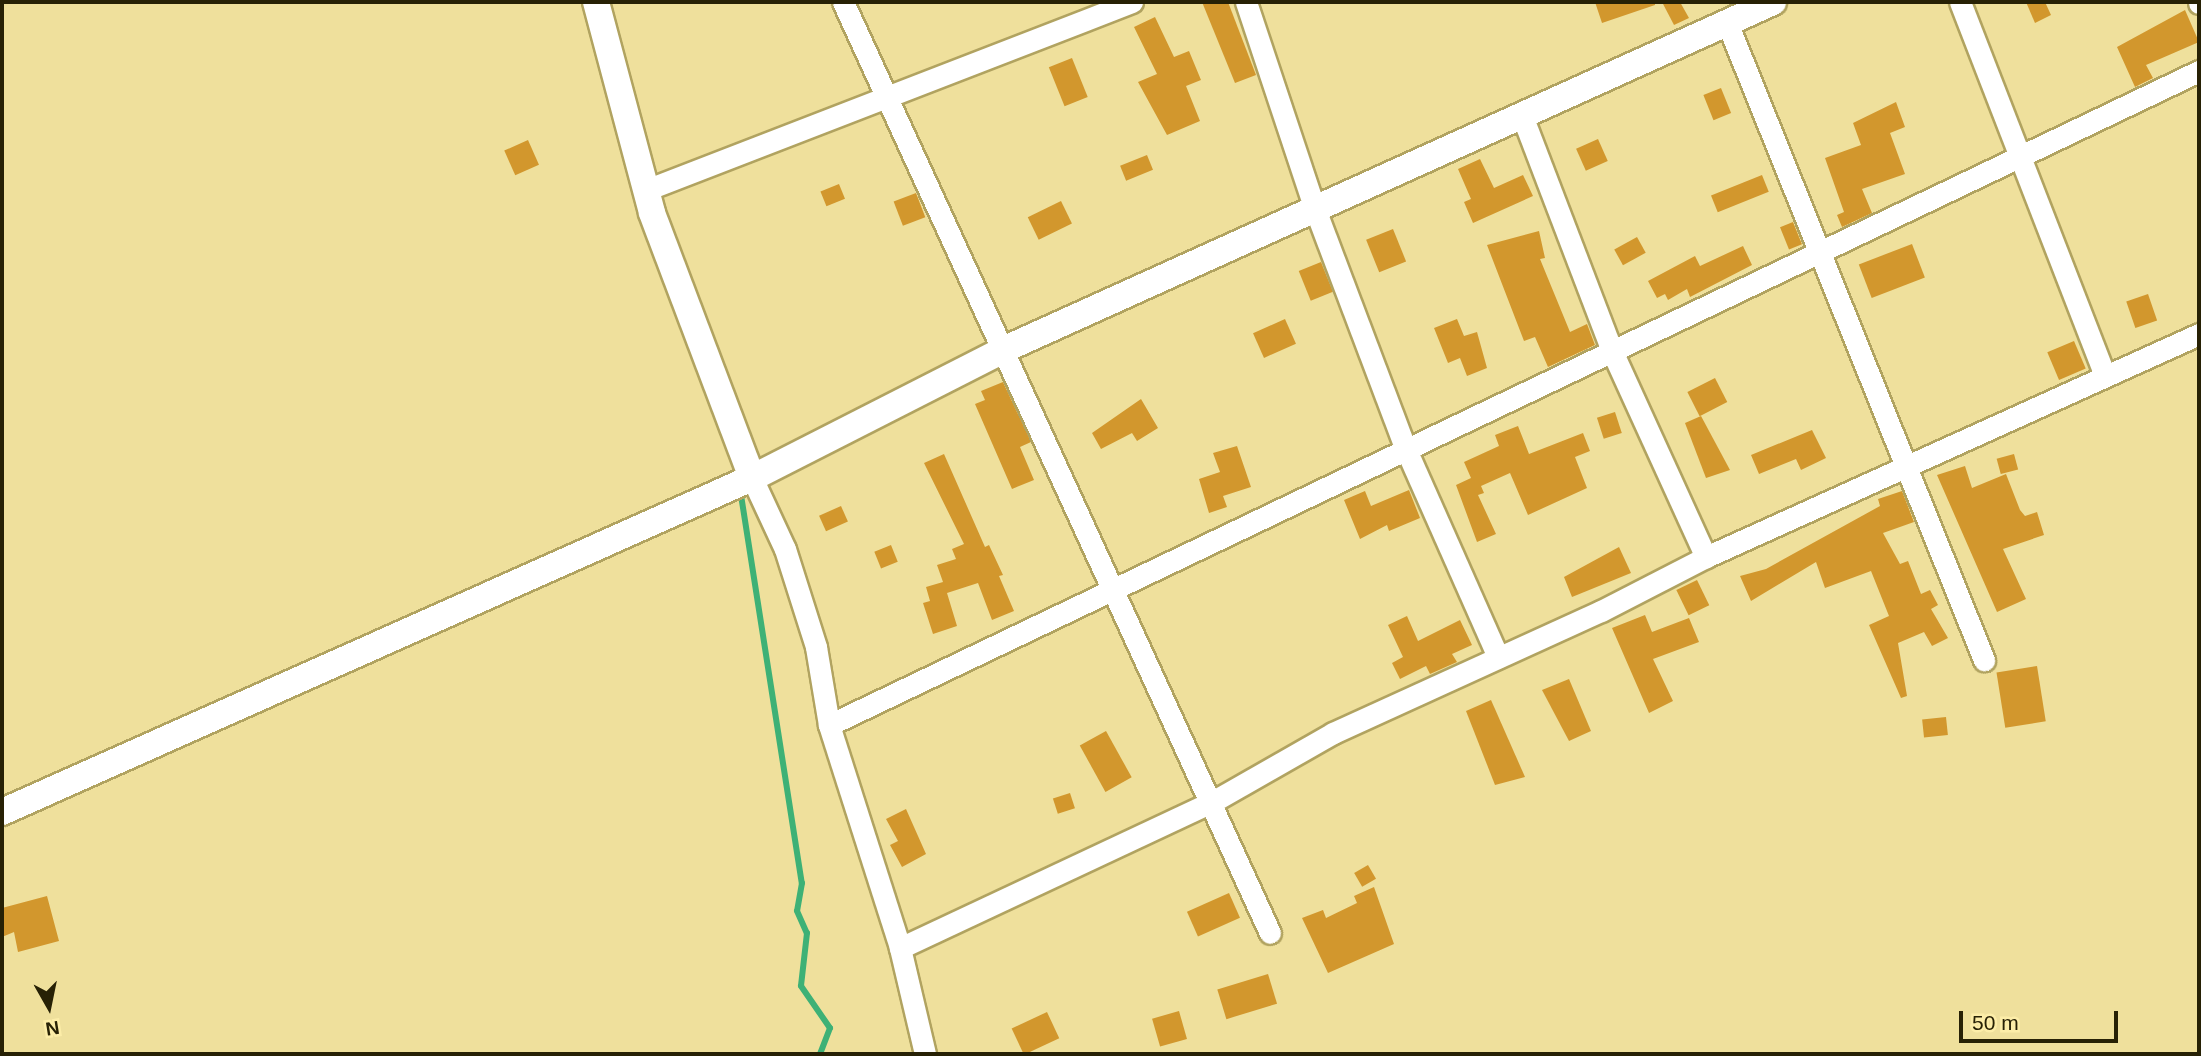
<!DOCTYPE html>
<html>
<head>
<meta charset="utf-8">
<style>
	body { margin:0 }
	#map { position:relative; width:2201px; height:1056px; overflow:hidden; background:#efe09c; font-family:Helvetica,sans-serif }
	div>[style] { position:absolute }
	.stream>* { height:6px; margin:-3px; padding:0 3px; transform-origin:3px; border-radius:3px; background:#3eb176 }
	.building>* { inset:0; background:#d2972d; transform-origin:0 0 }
	.roads { filter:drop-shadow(2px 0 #b1a360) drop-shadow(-2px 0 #b1a360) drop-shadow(0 2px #b1a360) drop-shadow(0 -2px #b1a360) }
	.minor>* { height:21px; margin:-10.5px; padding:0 10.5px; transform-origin:10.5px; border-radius:10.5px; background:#fff }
	.tertiary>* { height:26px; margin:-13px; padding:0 13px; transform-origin:13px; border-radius:13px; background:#fff }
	span { translate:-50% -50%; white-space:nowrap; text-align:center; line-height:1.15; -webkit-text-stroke:5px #fceda8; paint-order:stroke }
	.frame { position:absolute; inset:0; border:4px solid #272105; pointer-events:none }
	.north { position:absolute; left:14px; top:972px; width:70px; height:70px; -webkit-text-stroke:5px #fceda8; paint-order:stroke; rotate:171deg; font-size:19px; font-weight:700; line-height:28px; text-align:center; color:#272105 }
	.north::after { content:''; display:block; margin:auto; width:24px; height:32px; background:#272105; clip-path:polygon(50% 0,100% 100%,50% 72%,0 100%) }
	.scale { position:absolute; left:1959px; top:1011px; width:159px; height:32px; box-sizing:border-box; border:4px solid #272105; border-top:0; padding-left:9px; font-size:21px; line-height:24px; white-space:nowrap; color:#272105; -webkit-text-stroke:5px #fceda8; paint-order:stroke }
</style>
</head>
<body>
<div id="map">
	<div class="stream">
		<i style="left:741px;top:495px;width:393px;rotate:81.1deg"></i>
		<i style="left:802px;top:883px;width:28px;rotate:100deg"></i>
		<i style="left:797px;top:911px;width:24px;rotate:66deg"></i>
		<i style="left:807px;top:933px;width:53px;rotate:96.5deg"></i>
		<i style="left:801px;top:986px;width:51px;rotate:55.4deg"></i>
		<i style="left:830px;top:1028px;width:28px;rotate:111deg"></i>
	</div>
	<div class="building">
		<i style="clip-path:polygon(1202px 2px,1228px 2px,1256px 75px,1235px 83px)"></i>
		<i style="clip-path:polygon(1595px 2px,1655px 2px,1655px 5px,1602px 23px)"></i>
		<i style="clip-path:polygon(1662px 2px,1680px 2px,1689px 18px,1674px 25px)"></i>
		<i style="clip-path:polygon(2026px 2px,2045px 2px,2051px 15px,2035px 23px)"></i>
		<i style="clip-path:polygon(2185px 10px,2199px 42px,2146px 65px,2153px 78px,2135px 87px,2117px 47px)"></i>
		<i style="clip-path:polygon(1155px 17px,1174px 57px,1189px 51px,1201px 80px,1186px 86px,1200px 121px,1167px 135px,1138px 82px,1157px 74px,1134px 27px)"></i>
		<i style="left:1072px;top:58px;width:42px;height:25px;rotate:68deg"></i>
		<i style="left:1721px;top:88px;width:27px;height:19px;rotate:68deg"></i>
		<i style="clip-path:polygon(1896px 102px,1905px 127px,1890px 133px,1905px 174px,1862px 189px,1872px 213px,1842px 227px,1837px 215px,1844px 212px,1825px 158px,1861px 145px,1853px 123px)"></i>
		<i style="left:1598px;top:139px;width:24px;height:24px;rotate:66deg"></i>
		<i style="left:528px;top:140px;width:27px;height:26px;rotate:66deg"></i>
		<i style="left:1147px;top:155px;width:16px;height:29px;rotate:68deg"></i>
		<i style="clip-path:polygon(1480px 159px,1494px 188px,1523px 175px,1533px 196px,1473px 223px,1464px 202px,1471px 199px,1458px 169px)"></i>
		<i style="left:1762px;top:175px;width:18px;height:55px;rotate:68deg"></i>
		<i style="left:839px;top:184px;width:16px;height:20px;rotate:68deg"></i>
		<i style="left:916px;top:193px;width:26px;height:24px;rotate:69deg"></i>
		<i style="left:1061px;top:201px;width:25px;height:37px;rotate:64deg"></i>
		<i style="left:1793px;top:222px;width:24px;height:14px;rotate:68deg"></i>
		<i style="left:1393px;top:229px;width:35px;height:29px;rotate:68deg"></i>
		<i style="clip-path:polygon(1539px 231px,1545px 258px,1540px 259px,1570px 332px,1587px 324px,1595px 345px,1548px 367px,1535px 337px,1524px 341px,1487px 245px)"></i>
		<i style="left:1637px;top:237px;width:18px;height:26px;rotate:61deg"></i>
		<i style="left:1912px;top:244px;width:36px;height:57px;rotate:69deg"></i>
		<i style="clip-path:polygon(1743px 246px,1752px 265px,1690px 297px,1687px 289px,1668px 300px,1665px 294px,1657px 298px,1648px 281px,1695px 256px,1700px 266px)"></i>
		<i style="left:1321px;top:262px;width:32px;height:24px;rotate:68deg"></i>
		<i style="left:2148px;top:294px;width:28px;height:23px;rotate:71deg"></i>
		<i style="left:1285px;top:319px;width:27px;height:35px;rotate:66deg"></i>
		<i style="clip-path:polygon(1457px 319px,1464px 336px,1477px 332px,1487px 368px,1467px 376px,1460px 358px,1448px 363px,1434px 328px)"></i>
		<i style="left:2074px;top:341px;width:30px;height:29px;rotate:67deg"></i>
		<i style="left:1715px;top:378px;width:27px;height:31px;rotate:63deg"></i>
		<i style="clip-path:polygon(1003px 382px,1031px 442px,1020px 447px,1034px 480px,1012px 489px,975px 404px,985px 400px,981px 391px)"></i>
		<i style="clip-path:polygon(1141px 399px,1158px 428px,1137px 441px,1132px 433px,1101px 449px,1092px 433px)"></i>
		<i style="left:1615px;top:412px;width:22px;height:19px;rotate:72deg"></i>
		<i style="clip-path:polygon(1701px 416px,1730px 470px,1706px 478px,1685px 423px)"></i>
		<i style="clip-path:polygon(1518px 426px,1529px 454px,1583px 433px,1590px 451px,1575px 457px,1587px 488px,1528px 515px,1510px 473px,1481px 486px,1484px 493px,1478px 495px,1496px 534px,1477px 542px,1456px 485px,1471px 478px,1464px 462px,1499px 446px,1495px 435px)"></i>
		<i style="clip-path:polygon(1812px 430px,1826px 458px,1801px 470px,1796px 459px,1759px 474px,1751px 455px)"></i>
		<i style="clip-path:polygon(1237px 446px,1251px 487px,1223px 496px,1227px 507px,1209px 513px,1199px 479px,1220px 472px,1213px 453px)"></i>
		<i style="clip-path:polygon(944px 454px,985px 547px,989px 545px,1003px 575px,999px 576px,1014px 611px,992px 620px,978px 583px,947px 593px,957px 626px,933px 634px,923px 603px,930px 601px,926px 587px,943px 582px,937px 565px,956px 559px,952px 549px,964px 544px,924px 463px)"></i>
		<i style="left:2014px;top:454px;width:16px;height:18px;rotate:75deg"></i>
		<i style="clip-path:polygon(1965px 466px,1972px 488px,2006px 474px,2020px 510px,2025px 516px,2037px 512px,2044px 535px,2003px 549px,2026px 599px,1997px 612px,1937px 475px)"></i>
		<i style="clip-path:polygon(1409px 490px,1420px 518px,1389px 531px,1387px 525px,1360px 539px,1344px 500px,1365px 491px,1371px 506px)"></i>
		<i style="clip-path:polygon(1902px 491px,1914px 522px,1883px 533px,1900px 564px,1908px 561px,1921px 594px,1930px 590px,1938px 605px,1931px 609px,1948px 638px,1932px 646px,1924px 632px,1898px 643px,1907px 696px,1901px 698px,1869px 625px,1889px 616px,1871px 571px,1825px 588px,1816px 562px,1751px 601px,1740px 576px,1766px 569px,1880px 506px,1878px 499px)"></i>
		<i style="left:841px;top:506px;width:17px;height:24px;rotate:66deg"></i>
		<i style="left:891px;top:545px;width:18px;height:18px;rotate:68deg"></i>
		<i style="clip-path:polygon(1619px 547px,1631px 573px,1572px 597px,1564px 577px)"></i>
		<i style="left:1697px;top:580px;width:28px;height:23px;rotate:64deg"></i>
		<i style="clip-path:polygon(1645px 615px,1652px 632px,1689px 618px,1699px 642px,1653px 659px,1673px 701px,1649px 713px,1612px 628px)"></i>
		<i style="clip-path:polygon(1407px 616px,1418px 641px,1460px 620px,1472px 645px,1452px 654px,1457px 662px,1430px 674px,1426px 666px,1400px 679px,1392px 663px,1403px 657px,1388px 625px)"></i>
		<i style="left:2037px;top:666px;width:56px;height:41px;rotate:81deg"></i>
		<i style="clip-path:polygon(1569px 679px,1591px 731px,1569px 741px,1542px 690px)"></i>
		<i style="clip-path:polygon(1491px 700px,1525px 777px,1495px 785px,1466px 711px)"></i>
		<i style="left:1946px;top:717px;width:18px;height:24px;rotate:84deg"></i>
		<i style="left:1106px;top:731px;width:53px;height:30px;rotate:61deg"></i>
		<i style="left:1070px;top:793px;width:16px;height:18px;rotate:72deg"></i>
		<i style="clip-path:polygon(906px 809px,926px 854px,902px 867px,890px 845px,898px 841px,886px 819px)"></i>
		<i style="left:1368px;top:865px;width:16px;height:16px;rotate:60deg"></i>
		<i style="clip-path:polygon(1374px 887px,1394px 944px,1328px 973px,1302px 918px,1323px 910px,1326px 918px,1357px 903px,1354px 896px)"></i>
		<i style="left:1229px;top:893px;width:27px;height:46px;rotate:66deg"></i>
		<i style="clip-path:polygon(47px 896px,59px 941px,18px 952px,14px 932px,2px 937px,2px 908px)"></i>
		<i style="left:1268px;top:974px;width:31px;height:53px;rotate:73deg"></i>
		<i style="left:1179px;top:1011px;width:29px;height:28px;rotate:74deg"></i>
		<i style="left:1047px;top:1012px;width:29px;height:39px;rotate:65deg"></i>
	</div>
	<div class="roads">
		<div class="minor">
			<i style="left:843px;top:2px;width:1024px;rotate:65.36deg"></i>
			<i style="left:1246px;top:2px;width:218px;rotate:71.6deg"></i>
			<i style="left:1315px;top:209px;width:254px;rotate:69.3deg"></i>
			<i style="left:1405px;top:447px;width:230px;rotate:66.1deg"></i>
			<i style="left:1960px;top:2px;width:399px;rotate:68.8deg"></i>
			<i style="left:2199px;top:2px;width:1px;rotate:90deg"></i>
			<i style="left:1728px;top:25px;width:685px;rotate:68.04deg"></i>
			<i style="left:1523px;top:118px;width:247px;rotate:69.1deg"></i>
			<i style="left:1611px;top:349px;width:229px;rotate:65.5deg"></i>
			<i style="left:646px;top:190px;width:521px;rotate:-21.15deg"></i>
			<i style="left:752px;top:478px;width:78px;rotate:65.1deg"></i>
			<i style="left:785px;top:549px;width:103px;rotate:72.4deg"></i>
			<i style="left:816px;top:647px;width:79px;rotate:80.5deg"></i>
			<i style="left:829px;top:725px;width:234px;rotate:72.3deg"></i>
			<i style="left:900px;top:948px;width:109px;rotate:76.7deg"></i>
			<i style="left:829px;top:725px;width:1518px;rotate:-25.52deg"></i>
			<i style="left:900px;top:948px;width:347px;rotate:-25.1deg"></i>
			<i style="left:1214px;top:801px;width:137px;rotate:-29.7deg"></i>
			<i style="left:1333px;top:733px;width:294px;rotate:-24.5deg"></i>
			<i style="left:1601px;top:611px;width:118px;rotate:-27.2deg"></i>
			<i style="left:1706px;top:557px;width:541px;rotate:-24.34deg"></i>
		</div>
		<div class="tertiary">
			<i style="left:596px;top:2px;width:218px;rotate:75.1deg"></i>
			<i style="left:652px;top:213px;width:283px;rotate:69.3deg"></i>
			<i style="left:2px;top:812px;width:821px;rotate:-24.01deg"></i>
			<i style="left:752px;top:478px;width:282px;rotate:-27deg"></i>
			<i style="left:1003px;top:350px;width:845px;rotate:-24.32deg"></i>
		</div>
	</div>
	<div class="frame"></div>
	<div class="north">N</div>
	<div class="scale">50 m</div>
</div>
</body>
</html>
